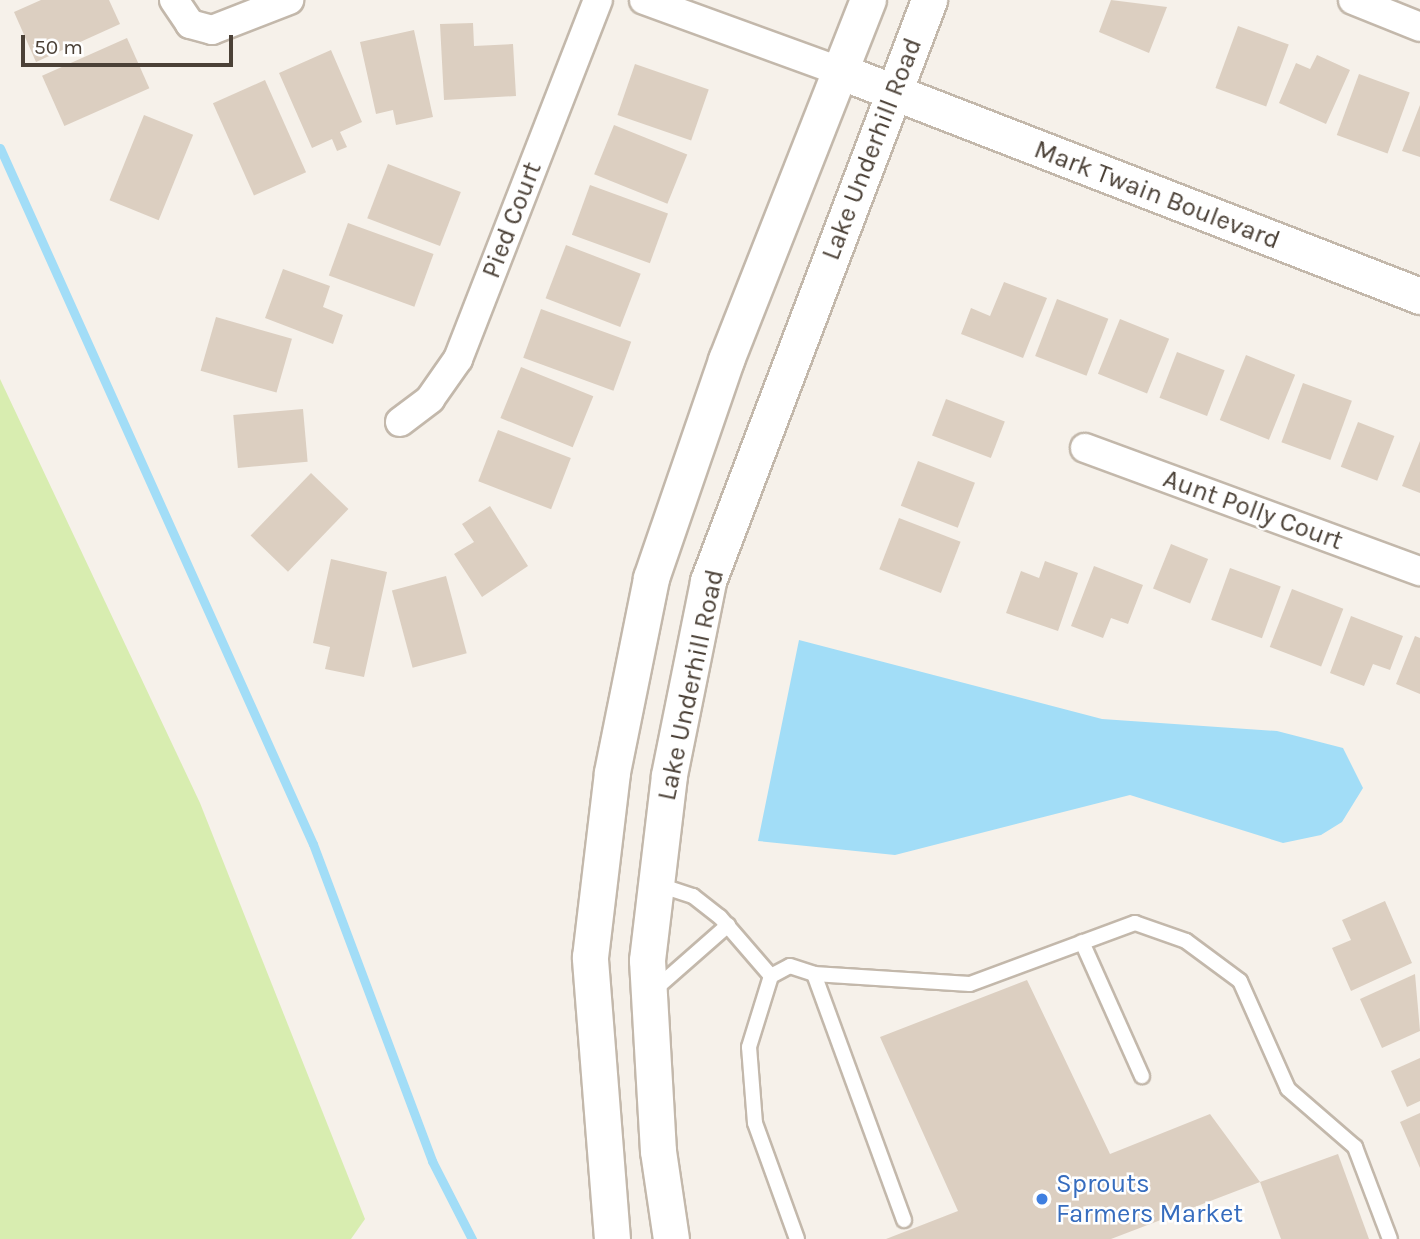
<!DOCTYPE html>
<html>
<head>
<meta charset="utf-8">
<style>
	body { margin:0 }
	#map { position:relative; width:1420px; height:1239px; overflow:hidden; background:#f6f1ea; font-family:Karla,sans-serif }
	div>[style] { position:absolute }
	.green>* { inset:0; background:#d8edb0 }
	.water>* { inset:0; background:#a2ddf7 }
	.stream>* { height:9px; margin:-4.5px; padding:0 4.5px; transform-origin:4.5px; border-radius:4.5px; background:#a2ddf7 }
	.building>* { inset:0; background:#dccfc1; transform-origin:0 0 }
	.roads { filter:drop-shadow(2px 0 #c3b8ab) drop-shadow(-2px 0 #c3b8ab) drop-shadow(0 2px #c3b8ab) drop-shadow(0 -2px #c3b8ab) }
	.service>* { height:14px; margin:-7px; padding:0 7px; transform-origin:7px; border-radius:7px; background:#fff }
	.minor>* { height:28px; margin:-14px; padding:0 14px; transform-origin:14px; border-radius:14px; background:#fff }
	.tertiary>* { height:35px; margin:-17.5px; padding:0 17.5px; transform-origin:17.5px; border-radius:17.5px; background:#fff }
	.dots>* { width:19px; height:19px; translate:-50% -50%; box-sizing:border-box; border:4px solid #fff; border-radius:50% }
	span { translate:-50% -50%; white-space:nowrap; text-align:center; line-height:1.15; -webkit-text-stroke:5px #fff; paint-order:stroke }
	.street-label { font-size:26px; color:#4b4137 }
	.shop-label { font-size:26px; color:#366cbe }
	.left { translate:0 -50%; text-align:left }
	.scale { position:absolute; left:21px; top:35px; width:212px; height:32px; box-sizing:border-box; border:4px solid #4b4137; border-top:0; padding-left:9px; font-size:21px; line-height:24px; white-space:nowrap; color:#4b4137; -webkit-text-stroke:5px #fff; paint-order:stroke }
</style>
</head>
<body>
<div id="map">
	<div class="green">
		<i style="clip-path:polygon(0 379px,200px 803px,365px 1219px,351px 1239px,0 1239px)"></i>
	</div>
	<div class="water">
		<i style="clip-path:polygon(799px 640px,1102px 719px,1277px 731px,1343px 748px,1363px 788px,1342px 822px,1321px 835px,1283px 843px,1130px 795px,895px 855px,758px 841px)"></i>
	</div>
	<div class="stream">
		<i style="left:0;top:148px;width:763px;rotate:65.79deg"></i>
		<i style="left:313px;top:844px;width:339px;rotate:69.4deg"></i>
		<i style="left:432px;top:1161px;width:88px;rotate:62.9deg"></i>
	</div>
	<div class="building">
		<i style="clip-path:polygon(41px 0,109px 0,120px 24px,36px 62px,14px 12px)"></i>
		<i style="clip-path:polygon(1111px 0,1167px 7px,1149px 53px,1099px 32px)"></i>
		<i style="clip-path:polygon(473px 23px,474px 46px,513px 44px,516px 96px,444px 100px,440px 24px)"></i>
		<i style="left:1238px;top:26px;width:54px;height:66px;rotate:20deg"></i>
		<i style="clip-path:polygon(414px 30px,433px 117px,396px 125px,393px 110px,376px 114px,360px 42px)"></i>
		<i style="left:127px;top:38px;width:55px;height:93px;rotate:66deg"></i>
		<i style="clip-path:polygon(331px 50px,362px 122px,340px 132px,347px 147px,337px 151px,332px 139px,312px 148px,279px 73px)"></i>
		<i style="clip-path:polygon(1317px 55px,1350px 70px,1326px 124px,1279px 103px,1296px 63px,1310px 69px)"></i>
		<i style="left:635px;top:64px;width:78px;height:54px;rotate:19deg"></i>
		<i style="left:1359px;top:74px;width:54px;height:65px;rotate:20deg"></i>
		<i style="left:265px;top:80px;width:101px;height:57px;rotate:66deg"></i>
		<i style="clip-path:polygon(1420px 105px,1420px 157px,1402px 151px)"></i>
		<i style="left:144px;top:115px;width:53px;height:92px;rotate:22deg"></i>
		<i style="left:614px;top:125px;width:79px;height:53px;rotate:22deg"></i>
		<i style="left:388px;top:164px;width:78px;height:58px;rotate:21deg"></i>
		<i style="left:590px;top:185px;width:83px;height:53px;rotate:20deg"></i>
		<i style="left:348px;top:223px;width:91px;height:56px;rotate:20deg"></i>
		<i style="left:566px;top:245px;width:80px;height:57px;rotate:21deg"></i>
		<i style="clip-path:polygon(283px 269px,330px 286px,323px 307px,343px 315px,333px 344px,265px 318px)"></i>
		<i style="clip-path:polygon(1004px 282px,1047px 298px,1023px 358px,961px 334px,971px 308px,990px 316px)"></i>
		<i style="left:1057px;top:299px;width:55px;height:61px;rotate:21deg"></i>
		<i style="left:541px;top:309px;width:96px;height:52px;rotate:20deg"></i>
		<i style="left:216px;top:317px;width:79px;height:56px;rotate:16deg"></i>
		<i style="left:1120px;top:319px;width:53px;height:59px;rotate:22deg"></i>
		<i style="left:1177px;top:352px;width:51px;height:49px;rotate:21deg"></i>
		<i style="left:1246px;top:355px;width:53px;height:70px;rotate:22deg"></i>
		<i style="left:521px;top:367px;width:78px;height:55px;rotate:22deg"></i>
		<i style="left:1303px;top:383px;width:52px;height:63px;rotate:20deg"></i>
		<i style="left:946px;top:399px;width:63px;height:39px;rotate:21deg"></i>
		<i style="left:303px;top:409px;width:53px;height:70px;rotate:85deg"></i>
		<i style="left:1358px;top:422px;width:39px;height:48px;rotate:21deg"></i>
		<i style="left:498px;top:430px;width:78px;height:55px;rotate:21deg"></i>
		<i style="clip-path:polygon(1420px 441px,1420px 493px,1402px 486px)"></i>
		<i style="left:918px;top:461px;width:61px;height:48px;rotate:21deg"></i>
		<i style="left:311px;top:473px;width:52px;height:87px;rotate:44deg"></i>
		<i style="clip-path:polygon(490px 506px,528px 566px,482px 597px,454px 554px,474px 542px,462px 524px)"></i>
		<i style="left:899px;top:518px;width:66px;height:55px;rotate:21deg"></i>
		<i style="left:1171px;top:544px;width:40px;height:48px;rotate:22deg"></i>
		<i style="clip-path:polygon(331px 559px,387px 572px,364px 677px,325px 669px,330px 647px,313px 643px)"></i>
		<i style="clip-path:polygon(1045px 561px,1078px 573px,1058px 631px,1006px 613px,1021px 571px,1039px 578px)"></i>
		<i style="clip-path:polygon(1094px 566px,1143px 585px,1128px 624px,1111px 618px,1103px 638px,1071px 626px)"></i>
		<i style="left:1230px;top:568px;width:54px;height:55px;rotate:20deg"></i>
		<i style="left:446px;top:576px;width:80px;height:56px;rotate:75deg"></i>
		<i style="left:1292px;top:589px;width:55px;height:62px;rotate:21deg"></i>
		<i style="clip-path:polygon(1351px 616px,1403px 636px,1390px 670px,1373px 664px,1364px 686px,1330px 673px)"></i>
		<i style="clip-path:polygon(1415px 636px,1420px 638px,1420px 694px,1396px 684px)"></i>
		<i style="clip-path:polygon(1385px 901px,1412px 963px,1351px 991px,1332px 948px,1351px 940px,1342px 920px)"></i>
		<i style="clip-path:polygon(1415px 974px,1420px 1031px,1382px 1048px,1360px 999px)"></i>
		<i style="clip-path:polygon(1027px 980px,1110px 1154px,1210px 1114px,1260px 1182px,1111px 1239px,886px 1239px,958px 1211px,880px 1037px)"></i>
		<i style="clip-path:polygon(1420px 1058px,1420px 1101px,1407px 1107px,1391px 1071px)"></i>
		<i style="clip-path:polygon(1420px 1113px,1420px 1168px,1400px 1122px)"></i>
		<i style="clip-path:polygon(1338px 1154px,1369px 1239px,1281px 1239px,1260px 1182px)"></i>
	</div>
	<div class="roads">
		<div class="service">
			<i style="left:656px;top:884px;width:39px;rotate:18deg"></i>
			<i style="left:693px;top:896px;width:34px;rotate:38deg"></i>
			<i style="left:720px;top:917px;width:78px;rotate:49.2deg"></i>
			<i style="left:1082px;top:942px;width:147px;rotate:65.9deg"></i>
			<i style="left:814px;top:974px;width:262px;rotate:69.9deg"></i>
			<i style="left:653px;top:991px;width:100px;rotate:-41.3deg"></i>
			<i style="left:797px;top:1239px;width:123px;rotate:-109.9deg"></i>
			<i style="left:755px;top:1123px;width:76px;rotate:-94.5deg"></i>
			<i style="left:749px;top:1047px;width:74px;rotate:-72.8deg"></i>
			<i style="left:771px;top:976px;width:21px;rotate:-28deg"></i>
			<i style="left:790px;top:966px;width:25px;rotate:18deg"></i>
			<i style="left:814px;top:974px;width:156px;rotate:3.7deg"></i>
			<i style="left:970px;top:984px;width:176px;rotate:-20.3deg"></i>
			<i style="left:1135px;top:923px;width:54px;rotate:19.4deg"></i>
			<i style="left:1186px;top:941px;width:67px;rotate:36.5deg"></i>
			<i style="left:1240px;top:981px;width:118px;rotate:66deg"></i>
			<i style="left:1288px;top:1089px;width:89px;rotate:40.9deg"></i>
			<i style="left:1355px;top:1147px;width:98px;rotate:69.2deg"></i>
		</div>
		<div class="minor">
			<i style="left:174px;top:0;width:29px;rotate:56deg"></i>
			<i style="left:190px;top:24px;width:23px;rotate:15deg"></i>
			<i style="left:212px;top:30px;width:83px;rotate:-21.3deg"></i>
			<i style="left:644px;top:0;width:211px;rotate:20deg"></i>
			<i style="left:1353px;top:0;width:72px;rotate:21.9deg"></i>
			<i style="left:400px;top:422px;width:38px;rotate:-37deg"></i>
			<i style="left:430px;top:399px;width:49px;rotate:-55deg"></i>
			<i style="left:458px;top:359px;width:385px;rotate:-68.7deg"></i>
			<i style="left:1085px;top:448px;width:357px;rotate:20.2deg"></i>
		</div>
		<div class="tertiary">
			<i style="left:842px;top:72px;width:620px;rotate:21.18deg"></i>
			<i style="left:612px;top:1239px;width:283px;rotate:-94.5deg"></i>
			<i style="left:590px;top:957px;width:186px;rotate:-83.2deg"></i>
			<i style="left:612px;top:772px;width:198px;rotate:-78.6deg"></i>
			<i style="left:651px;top:578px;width:231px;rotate:-71deg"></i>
			<i style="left:726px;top:360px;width:387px;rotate:-68.5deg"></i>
			<i style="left:671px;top:1239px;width:89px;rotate:-98.4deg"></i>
			<i style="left:658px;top:1151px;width:191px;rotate:-93.3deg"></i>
			<i style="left:647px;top:960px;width:186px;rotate:-83.2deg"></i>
			<i style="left:669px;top:775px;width:198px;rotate:-78.6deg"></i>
			<i style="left:708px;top:581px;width:622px;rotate:-69.17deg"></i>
		</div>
	</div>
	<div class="dots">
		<i style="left:1042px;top:1199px;background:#3f7fe0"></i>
	</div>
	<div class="street-label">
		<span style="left:872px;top:149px;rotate:-69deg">Lake Underhill Road</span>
		<span style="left:1157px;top:195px;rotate:21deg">Mark Twain Boulevard</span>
		<span style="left:512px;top:220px;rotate:-69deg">Pied Court</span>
		<span style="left:1253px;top:510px;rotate:20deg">Aunt Polly Court</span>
		<span style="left:691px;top:685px;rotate:-78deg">Lake Underhill Road</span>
	</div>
	<div class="shop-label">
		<span class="left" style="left:1056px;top:1199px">Sprouts<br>Farmers Market</span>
	</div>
	<div class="scale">50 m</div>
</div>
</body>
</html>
